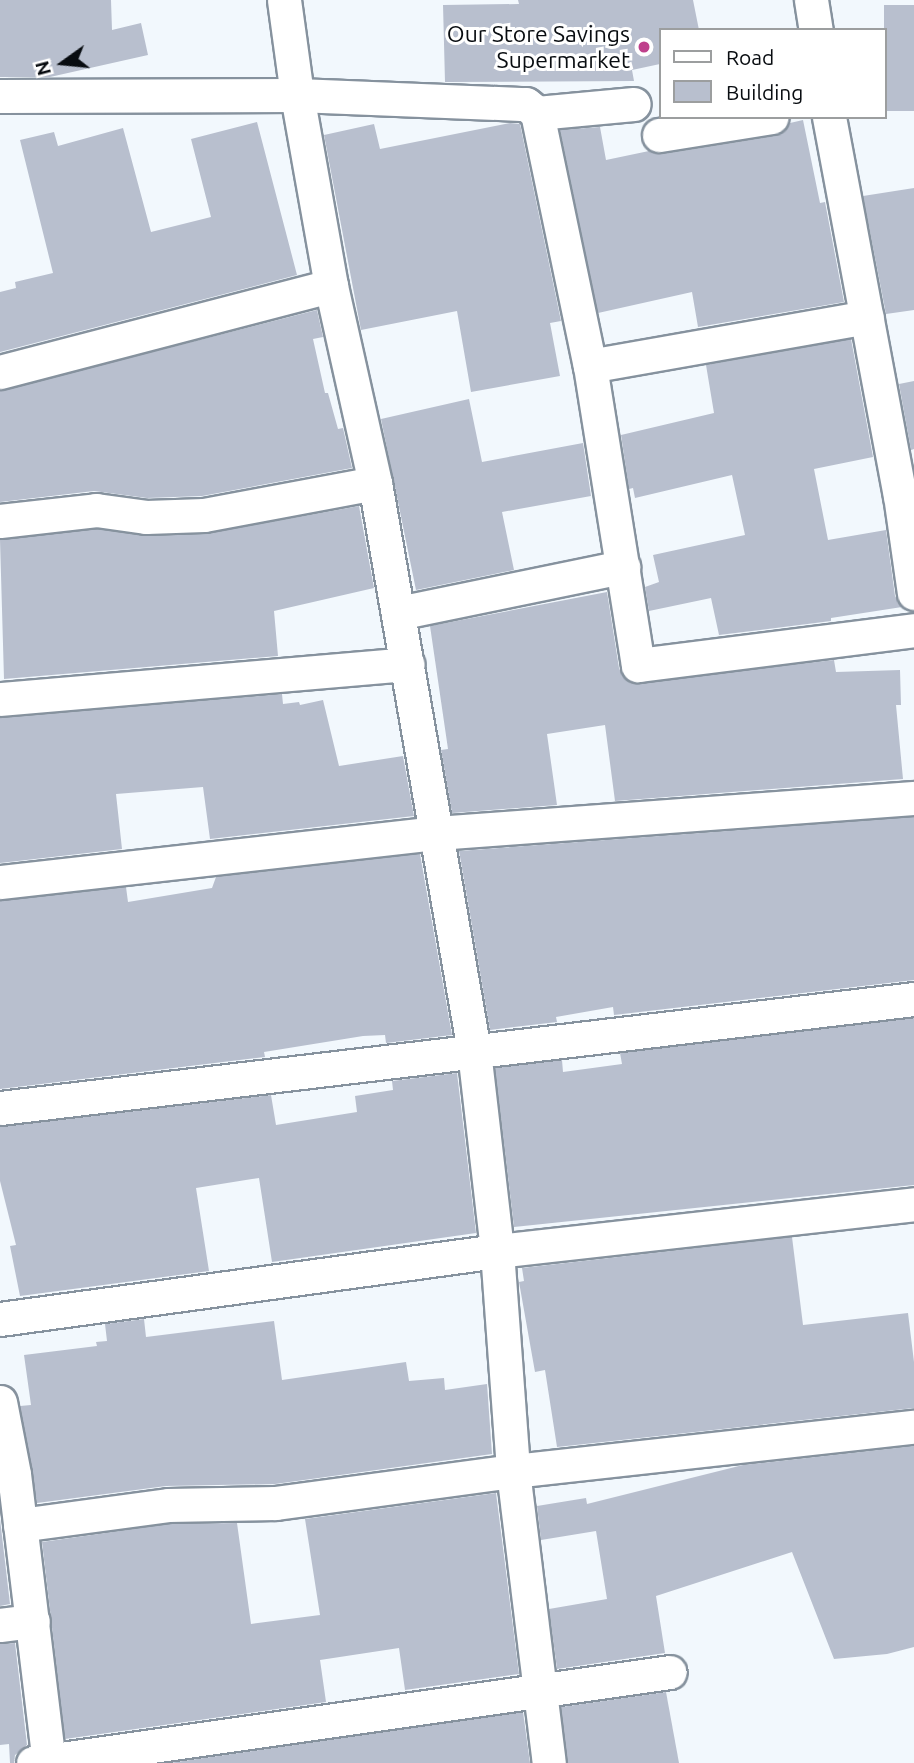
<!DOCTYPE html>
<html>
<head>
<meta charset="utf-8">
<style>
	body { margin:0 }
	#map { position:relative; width:914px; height:1763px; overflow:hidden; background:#f2f8fd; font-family:Ubuntu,sans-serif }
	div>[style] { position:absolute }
	.building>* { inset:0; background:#b8bfce; transform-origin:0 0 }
	.roads { filter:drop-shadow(2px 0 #86929e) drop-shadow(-2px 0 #86929e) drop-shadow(0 2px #86929e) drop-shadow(0 -2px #86929e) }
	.street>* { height:33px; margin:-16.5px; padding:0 16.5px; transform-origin:16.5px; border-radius:16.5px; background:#fff }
	.dots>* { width:19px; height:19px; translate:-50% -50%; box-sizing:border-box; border:4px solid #fff; border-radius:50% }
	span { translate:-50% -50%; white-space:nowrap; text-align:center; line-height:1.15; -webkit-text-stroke:6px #fff; paint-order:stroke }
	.poi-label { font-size:23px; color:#080c10 }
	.right { translate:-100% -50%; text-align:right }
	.legend { position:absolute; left:659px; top:28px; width:228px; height:91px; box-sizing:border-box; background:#fff; border:2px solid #9c9e9f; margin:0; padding:9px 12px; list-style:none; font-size:21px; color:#080c10 }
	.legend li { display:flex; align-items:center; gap:14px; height:35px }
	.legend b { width:35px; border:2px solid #9c9e9f }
	.north { position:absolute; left:28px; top:28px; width:70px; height:70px; -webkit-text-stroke:5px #fff; paint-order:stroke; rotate:255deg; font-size:19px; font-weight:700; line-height:28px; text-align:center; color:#080c10 }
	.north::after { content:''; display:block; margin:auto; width:24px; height:32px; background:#080c10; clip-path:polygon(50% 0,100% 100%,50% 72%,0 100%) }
</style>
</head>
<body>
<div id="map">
	<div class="building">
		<i style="clip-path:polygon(0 0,111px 0,112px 30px,141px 23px,148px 55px,50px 77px,0 77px)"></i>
		<i style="clip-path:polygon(518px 0,693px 0,699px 30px,660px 30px,660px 64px,632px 70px,634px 81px,445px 82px,443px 5px,519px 4px)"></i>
		<i style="left:914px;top:5px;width:106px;height:30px;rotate:90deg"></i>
		<i style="clip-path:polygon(803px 120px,820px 203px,825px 202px,844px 302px,698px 327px,692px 292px,598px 313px,560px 130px,600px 127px,606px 160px,649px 151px,662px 154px,775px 136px,785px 131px,790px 123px)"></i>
		<i style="clip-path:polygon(257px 122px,297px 275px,0 352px,0 292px,16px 288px,15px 282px,53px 273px,20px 140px,54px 132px,58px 146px,123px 128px,151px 232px,211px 217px,191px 139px)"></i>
		<i style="clip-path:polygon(510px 123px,520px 124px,561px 321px,550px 323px,560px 376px,471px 392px,457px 311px,361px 330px,324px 135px,374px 124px,380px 149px)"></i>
		<i style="clip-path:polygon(914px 188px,914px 310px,886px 314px,863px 196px)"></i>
		<i style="clip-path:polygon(317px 310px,323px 337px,313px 339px,325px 393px,328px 393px,338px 429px,343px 428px,352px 468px,202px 496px,147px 498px,94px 491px,0 502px,0 391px)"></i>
		<i style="clip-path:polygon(851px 339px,873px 457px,814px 469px,828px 540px,886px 530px,895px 596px,902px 607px,831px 618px,831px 621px,719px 635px,711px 598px,649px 611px,645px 587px,659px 582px,653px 555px,745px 535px,732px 475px,635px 498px,633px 488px,629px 489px,621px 435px,714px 413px,706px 365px)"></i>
		<i style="clip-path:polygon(914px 381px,914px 449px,911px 450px,899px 384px)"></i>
		<i style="clip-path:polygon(469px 399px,482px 462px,583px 443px,591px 496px,502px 512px,514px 570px,416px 590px,381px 419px)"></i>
		<i style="clip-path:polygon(359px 506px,374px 588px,274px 611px,278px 656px,4px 679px,0 540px,96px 529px,146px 536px,205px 534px)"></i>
		<i style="clip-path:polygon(607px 592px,619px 668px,623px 677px,631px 683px,834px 660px,836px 672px,900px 670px,901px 705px,896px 705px,903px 779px,615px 801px,605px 725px,547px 734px,557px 805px,452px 813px,441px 750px,448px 749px,430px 626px)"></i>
		<i style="clip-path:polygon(282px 694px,283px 704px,299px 702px,300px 705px,323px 700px,339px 766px,403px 756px,414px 816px,210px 839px,203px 787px,116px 794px,122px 849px,0 863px,0 718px)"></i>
		<i style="clip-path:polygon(914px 817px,914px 980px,614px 1015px,613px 1007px,556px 1017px,557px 1022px,490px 1030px,459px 851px)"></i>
		<i style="clip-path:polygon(420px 854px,452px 1035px,386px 1043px,385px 1035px,363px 1036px,264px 1052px,265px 1057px,0 1089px,0 901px,126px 887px,128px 902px,212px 888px,216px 877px)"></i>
		<i style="clip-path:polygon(914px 1018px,914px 1185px,514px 1227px,495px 1068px,562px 1060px,563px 1072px,622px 1064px,620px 1053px)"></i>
		<i style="clip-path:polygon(457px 1073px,476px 1233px,272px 1262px,259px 1178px,252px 1179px,196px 1188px,209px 1271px,20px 1296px,10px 1246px,16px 1245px,0 1181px,0 1127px,271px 1095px,276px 1125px,357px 1112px,355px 1096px,393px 1090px,392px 1081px)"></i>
		<i style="clip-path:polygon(792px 1237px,803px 1325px,908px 1313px,914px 1362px,914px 1408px,557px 1447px,545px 1370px,535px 1372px,519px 1282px,524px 1281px,522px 1268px)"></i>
		<i style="clip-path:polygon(144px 1319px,146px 1337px,274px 1321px,282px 1380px,406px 1362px,409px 1381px,444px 1378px,445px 1390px,487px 1384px,492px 1454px,275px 1484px,166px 1486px,37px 1503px,20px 1406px,31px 1405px,24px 1355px,97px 1346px,96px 1342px,107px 1341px,105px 1324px)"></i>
		<i style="clip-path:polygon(914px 1446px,914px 1647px,887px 1654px,834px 1659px,792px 1552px,656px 1596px,665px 1653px,557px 1669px,549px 1609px,607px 1599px,596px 1531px,541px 1540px,537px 1506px,586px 1498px,587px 1504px,743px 1465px)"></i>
		<i style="clip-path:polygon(496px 1493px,519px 1674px,405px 1690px,399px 1648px,320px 1660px,326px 1702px,65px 1739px,42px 1542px,169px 1524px,237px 1523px,251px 1624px,320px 1615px,305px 1519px)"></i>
		<i style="clip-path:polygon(0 1519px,10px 1604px,0 1606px)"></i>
		<i style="clip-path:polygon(15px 1643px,27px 1745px,15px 1755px,14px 1763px,10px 1763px,9px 1744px,0 1745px,0 1644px)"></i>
		<i style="clip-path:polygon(666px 1692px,679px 1763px,568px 1763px,561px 1707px)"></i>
		<i style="clip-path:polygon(523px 1712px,530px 1763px,169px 1763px)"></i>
	</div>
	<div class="roads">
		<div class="street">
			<i style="left:284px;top:0;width:96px;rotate:82.2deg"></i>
			<i style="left:297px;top:95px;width:194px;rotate:79.9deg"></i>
			<i style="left:331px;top:286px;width:202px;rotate:77.4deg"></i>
			<i style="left:375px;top:483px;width:577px;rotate:80.11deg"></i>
			<i style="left:474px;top:1051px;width:201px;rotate:83.4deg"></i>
			<i style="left:497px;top:1251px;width:221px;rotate:85.8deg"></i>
			<i style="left:513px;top:1471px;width:294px;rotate:83deg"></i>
			<i style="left:811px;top:0;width:30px;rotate:81deg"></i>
			<i style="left:0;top:96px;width:297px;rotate:-0.2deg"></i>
			<i style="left:297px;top:95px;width:229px;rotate:2.3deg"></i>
			<i style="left:526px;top:104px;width:14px;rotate:39deg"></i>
			<i style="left:537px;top:113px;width:258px;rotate:78.2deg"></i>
			<i style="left:590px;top:366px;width:303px;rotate:80.9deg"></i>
			<i style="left:638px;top:665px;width:278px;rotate:-7.2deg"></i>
			<i style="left:537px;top:113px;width:97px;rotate:-5.3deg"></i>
			<i style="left:829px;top:117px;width:385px;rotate:79.4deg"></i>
			<i style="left:900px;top:495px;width:99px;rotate:81.9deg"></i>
			<i style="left:659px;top:135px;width:114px;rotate:-9.1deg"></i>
			<i style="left:590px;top:366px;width:281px;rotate:-10deg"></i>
			<i style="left:0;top:372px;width:342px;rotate:-14.6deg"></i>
			<i style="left:0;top:521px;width:97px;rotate:-6.5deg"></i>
			<i style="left:96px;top:510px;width:50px;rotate:8deg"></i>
			<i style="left:146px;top:517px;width:58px;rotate:-2deg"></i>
			<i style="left:204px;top:515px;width:174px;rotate:-10.6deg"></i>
			<i style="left:398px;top:613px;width:230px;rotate:-11.6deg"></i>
			<i style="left:0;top:699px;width:409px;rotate:-4.9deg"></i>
			<i style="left:0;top:882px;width:439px;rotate:-6.4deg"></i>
			<i style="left:436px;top:833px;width:479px;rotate:-4.2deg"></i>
			<i style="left:0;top:1108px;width:920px;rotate:-6.8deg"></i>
			<i style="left:0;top:1319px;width:502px;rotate:-7.79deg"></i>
			<i style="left:497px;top:1251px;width:420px;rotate:-6.4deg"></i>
			<i style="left:0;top:1402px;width:73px;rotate:79deg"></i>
			<i style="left:14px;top:1474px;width:291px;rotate:83.1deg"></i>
			<i style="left:20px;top:1525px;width:149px;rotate:-7.7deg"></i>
			<i style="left:168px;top:1505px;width:108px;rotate:-1.1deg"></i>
			<i style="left:276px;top:1503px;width:239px;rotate:-7.7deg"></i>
			<i style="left:513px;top:1471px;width:403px;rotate:-6.3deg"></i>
			<i style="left:0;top:1625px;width:33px;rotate:-7deg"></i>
			<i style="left:33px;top:1763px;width:643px;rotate:-8.13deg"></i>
		</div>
	</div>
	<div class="dots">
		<i style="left:644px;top:47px;background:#bf408c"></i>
	</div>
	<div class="poi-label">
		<span class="right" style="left:630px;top:47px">Our Store Savings<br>Supermarket</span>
	</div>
	<ul class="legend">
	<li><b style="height:9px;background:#fff"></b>Road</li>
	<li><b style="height:19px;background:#b8bfce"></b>Building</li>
	</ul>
	<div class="north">N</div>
</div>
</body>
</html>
